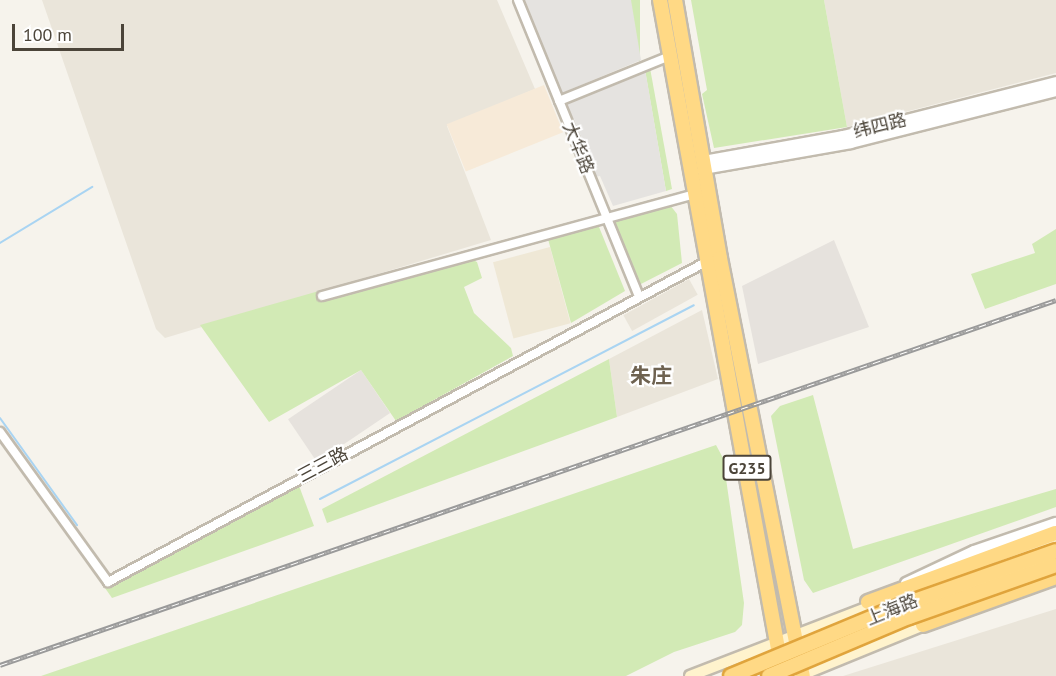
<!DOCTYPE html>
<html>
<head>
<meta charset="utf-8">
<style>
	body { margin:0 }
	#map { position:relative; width:1056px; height:676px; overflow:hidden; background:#f6f3ec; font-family:"PT Sans","Noto Sans SC",sans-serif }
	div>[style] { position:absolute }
	.residential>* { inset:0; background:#eae5da; transform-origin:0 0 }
	.commercial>* { inset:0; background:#f7ead8; transform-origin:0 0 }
	.industrial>* { inset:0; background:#e6e2dd; transform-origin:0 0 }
	.education>* { inset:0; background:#efe8d6; transform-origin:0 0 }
	.green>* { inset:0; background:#d2eab5; transform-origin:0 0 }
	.parking>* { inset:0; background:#e5e3e0 }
	.stream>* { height:2px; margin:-1px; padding:0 1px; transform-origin:1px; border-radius:1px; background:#a9d4f2 }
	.roads { filter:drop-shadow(2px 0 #c2bbae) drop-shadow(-2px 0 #c2bbae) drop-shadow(0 2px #c2bbae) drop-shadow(0 -2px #c2bbae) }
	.minor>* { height:8px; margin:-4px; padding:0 4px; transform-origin:4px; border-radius:4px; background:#fff }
	.tertiary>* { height:10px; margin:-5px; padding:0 5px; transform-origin:5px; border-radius:5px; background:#fff }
	.secondary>* { height:10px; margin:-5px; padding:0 5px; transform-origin:5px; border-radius:5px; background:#fff3cd }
	.trunk>* { height:14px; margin:-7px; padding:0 7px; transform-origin:7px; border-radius:7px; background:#ffd985 }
	.rail>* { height:4.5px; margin-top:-2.25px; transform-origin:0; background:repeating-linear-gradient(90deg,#fff 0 7px,#9a9a9a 0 14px); box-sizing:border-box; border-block:2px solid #9a9a9a }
	.bridges { filter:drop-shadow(2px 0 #e0a43c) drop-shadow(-2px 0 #e0a43c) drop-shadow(0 2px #e0a43c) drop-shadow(0 -2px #e0a43c) }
	.trunk-bridge>* { height:14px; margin:-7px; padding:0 7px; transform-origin:7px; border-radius:7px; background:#ffd985 }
	span { translate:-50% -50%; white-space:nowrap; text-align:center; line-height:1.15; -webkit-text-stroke:4.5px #fff; paint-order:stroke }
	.shield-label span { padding:2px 4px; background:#fff; border:2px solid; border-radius:4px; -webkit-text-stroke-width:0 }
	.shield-label { font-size:16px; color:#4b4439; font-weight:700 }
	.street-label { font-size:18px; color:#4b4439 }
	.quarter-label { font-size:21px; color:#6e6250; font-weight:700 }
	.scale { position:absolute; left:12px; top:24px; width:112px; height:27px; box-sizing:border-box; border:3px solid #4b4439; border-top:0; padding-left:8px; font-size:18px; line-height:21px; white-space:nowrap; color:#4b4439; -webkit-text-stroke:4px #fff; paint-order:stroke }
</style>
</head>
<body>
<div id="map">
	<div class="residential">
		<i style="clip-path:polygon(42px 0,497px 0,535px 89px,447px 126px,491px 240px,165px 338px,156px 329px)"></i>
		<i style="clip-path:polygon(824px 0,1056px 0,1056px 73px,847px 127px)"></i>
		<i style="left:689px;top:279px;width:18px;height:75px;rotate:61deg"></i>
		<i style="clip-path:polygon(702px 310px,718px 379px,617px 417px,609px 359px)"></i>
		<i style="clip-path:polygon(1056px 609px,1056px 676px,843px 676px)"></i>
	</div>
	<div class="commercial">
		<i style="left:544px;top:85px;width:51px;height:105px;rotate:68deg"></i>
	</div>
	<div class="industrial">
		<i style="clip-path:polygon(834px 240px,869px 327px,758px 364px,742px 286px)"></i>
		<i style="left:361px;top:370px;width:52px;height:88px;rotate:56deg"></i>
	</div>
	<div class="education">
		<i style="left:550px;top:247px;width:79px;height:59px;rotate:75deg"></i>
	</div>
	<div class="green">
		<i style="left:631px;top:0;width:9px;height:61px"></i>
		<i style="clip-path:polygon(691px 0,824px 0,847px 127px,714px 148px,702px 94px,707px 90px)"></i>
		<i style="clip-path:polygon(650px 68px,672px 189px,666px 191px,645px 70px)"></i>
		<i style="clip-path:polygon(670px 205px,677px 214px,682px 263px,639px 285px,613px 220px)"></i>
		<i style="clip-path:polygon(595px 226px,599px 227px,625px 291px,571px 323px,548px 239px)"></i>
		<i style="clip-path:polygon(1056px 229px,1056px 284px,985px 309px,971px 274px,1035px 253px,1032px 244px)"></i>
		<i style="clip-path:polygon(471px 259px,477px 262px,482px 278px,464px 287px,474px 313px,511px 348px,513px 356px,396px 421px,361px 370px,269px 422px,200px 325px,319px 291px,321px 298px)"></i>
		<i style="clip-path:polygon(609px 359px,617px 417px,327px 523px,322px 509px)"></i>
		<i style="clip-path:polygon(813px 395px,853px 549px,1056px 489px,1056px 507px,813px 593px,804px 580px,771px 416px,780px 406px)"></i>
		<i style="clip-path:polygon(716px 445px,723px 458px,744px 603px,742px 625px,735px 632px,674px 652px,626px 676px,41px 676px)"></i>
		<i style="clip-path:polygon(298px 483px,314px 526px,112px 598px,105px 588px)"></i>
	</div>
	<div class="parking">
		<i style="clip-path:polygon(525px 0,631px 0,641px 60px,562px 93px)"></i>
		<i style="clip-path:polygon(645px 69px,666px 191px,613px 206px,600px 176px,595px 177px,566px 105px)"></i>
	</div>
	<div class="stream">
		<i style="left:0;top:243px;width:108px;rotate:-31.3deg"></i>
		<i style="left:0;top:418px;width:132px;rotate:54.3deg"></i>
		<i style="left:320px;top:499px;width:421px;rotate:-27.4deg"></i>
	</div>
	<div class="roads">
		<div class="minor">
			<i style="left:518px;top:0;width:320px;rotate:67.8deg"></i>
			<i style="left:559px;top:101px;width:120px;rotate:-22.1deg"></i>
			<i style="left:322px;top:296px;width:387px;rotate:-15.3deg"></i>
			<i style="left:0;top:432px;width:185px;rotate:54.2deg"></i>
			<i style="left:108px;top:582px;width:674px;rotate:-28.16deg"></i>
		</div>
		<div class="tertiary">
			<i style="left:703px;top:161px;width:142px;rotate:-10.1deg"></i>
			<i style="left:843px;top:136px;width:220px;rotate:-14.2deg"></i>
			<i style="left:704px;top:169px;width:149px;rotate:-10deg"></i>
			<i style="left:851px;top:143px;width:211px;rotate:-14.2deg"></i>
			<i style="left:906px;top:583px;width:75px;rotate:-25.2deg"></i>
			<i style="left:974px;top:551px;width:87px;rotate:-18.9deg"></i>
		</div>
		<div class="secondary">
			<i style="left:1000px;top:561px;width:59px;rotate:-19.7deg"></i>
			<i style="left:690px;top:676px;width:200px;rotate:-21.1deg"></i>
			<i style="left:799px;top:676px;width:140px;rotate:-22.2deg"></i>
		</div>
		<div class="trunk">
			<i style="left:660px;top:0;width:676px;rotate:79.69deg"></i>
			<i style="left:675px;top:0;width:262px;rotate:80.1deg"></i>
			<i style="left:720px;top:258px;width:426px;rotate:78.8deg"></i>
			<i style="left:868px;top:602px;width:200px;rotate:-20.2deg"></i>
			<i style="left:923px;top:625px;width:141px;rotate:-19.8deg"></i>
		</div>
	</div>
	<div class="rail">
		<i style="left:0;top:665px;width:1117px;rotate:-19.07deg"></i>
	</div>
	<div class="bridges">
		<div class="trunk-bridge">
			<i style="left:731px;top:676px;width:183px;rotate:-22.5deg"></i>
			<i style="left:900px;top:606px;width:165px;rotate:-19.4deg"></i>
			<i style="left:769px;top:676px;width:152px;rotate:-22.9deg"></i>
			<i style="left:909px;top:617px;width:156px;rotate:-19.5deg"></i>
		</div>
	</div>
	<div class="shield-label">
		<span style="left:747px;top:468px">G235</span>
	</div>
	<div class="street-label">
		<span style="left:880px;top:126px;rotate:-14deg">纬四路</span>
		<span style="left:578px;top:148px;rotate:68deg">大华路</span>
		<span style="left:323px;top:465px;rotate:-28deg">三三路</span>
		<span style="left:892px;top:610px;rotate:-22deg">上海路</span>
	</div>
	<div class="quarter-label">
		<span style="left:651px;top:376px">朱庄</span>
	</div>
	<div class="scale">100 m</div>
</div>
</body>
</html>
